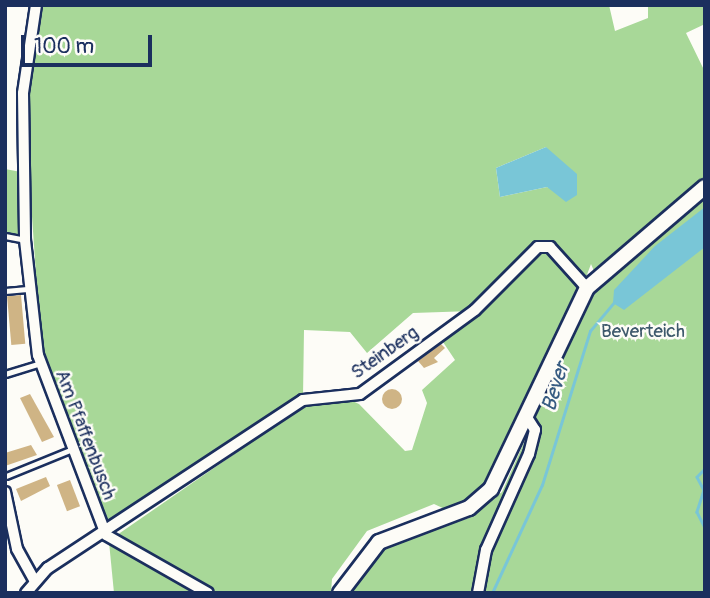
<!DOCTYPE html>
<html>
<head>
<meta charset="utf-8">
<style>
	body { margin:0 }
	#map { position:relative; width:710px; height:598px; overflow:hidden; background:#fdfcf7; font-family:Pangolin,sans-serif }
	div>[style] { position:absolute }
	.green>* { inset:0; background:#a8d898 }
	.water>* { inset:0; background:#79c6d7 }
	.stream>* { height:2.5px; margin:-1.25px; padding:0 1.25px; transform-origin:1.25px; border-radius:1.25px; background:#79c6d7 }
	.building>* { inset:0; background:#cfb485; transform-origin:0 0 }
	.round { border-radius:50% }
	.roads { filter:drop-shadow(2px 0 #1b2f5e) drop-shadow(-2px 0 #1b2f5e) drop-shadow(0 2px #1b2f5e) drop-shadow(0 -2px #1b2f5e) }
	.lane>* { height:5px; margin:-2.5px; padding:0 2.5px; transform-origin:2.5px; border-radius:2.5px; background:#fdfcf7 }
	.street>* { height:10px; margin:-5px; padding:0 5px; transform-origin:5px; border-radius:5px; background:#fdfcf7 }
	.secondary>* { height:14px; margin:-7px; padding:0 7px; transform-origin:7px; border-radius:7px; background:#fdfcf7 }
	span { translate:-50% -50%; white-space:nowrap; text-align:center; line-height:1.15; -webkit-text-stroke:5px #fdfcf7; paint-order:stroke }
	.park-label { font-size:19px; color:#3e596c }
	.street-label { font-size:19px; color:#1b2f5e }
	.water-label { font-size:21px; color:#375c82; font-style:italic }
	.frame { position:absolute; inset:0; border:7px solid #1b2f5e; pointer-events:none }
	.scale { position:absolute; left:21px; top:35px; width:131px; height:32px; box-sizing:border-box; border:4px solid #1b2f5e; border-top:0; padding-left:9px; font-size:21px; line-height:24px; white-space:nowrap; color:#1b2f5e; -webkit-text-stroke:5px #fdfcf7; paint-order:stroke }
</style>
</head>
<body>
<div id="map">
	<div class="green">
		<i style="clip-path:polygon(evenodd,36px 5px,609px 5px,615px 31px,648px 18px,648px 5px,705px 5px,705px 24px,686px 33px,705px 72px,705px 180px,594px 271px,591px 264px,585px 280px,543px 242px,536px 255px,545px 250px,555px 256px,578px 286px,502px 460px,474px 498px,447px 510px,434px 504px,367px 531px,332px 579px,331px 593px,215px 593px,117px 535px,292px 414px,291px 408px,337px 394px,359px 404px,405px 451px,412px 450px,427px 403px,422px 390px,455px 360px,439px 336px,472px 311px,413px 313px,367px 353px,350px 332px,304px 330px,303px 397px,112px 525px,106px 523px,41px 347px,29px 173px,29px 31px,36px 5px,546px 147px,561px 193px,547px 187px,500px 197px,496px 168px,546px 147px)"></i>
		<i style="clip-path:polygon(5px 169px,21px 172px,18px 235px,5px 233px)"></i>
		<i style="clip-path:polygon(705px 198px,705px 593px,351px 593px,375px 556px,394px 542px,469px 518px,502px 492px,586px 303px,610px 276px)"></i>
		<i style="clip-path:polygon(109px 542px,198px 593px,114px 593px)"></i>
	</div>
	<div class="water">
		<i style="clip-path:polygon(546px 147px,577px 174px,577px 195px,566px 202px,547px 187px,500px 197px,496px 168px)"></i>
		<i style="clip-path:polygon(705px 207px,705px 247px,624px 310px,613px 303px,614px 290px,655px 246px)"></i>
	</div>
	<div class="stream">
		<i style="left:705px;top:469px;width:11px;rotate:135deg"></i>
		<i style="left:697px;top:477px;width:15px;rotate:62deg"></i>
		<i style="left:704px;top:490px;width:23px;rotate:108deg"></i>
		<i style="left:697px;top:512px;width:18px;rotate:63deg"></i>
		<i style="left:492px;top:593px;width:119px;rotate:-65.2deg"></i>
		<i style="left:542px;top:485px;width:161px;rotate:-72.7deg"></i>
		<i style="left:590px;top:331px;width:39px;rotate:-50deg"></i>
	</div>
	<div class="building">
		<i style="left:21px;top:295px;width:49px;height:14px;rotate:85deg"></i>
		<i style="clip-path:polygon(441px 344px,445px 348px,434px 358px,438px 362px,424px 368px,418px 361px)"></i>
		<i class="round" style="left:382px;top:389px;width:20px;height:20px"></i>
		<i style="clip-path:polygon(30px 394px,54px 437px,42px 442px,20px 398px)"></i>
		<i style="clip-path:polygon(31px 445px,37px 455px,5px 466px,5px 453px)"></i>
		<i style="clip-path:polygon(46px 477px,50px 486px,21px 501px,16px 489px)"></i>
		<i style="left:70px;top:480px;width:28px;height:14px;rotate:69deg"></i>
	</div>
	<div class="roads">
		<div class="lane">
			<i style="left:5px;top:236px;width:20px;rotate:11deg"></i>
			<i style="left:5px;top:291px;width:25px;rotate:-5deg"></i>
			<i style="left:5px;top:374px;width:37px;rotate:-17deg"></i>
			<i style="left:6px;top:476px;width:69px;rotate:-22.1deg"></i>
		</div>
		<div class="street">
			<i style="left:36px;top:5px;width:89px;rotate:98.4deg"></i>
			<i style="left:23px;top:93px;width:147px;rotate:89.2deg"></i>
			<i style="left:25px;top:240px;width:116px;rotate:83.6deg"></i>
			<i style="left:38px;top:355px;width:192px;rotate:69.3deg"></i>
			<i style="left:5px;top:492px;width:58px;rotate:78.1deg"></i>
			<i style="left:17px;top:549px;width:35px;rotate:61deg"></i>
			<i style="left:106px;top:535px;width:117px;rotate:29.6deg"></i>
			<i style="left:26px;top:593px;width:33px;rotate:-49deg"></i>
			<i style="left:48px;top:568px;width:305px;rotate:-33.4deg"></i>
			<i style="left:303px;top:400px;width:57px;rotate:-6deg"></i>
			<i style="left:360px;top:394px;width:142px;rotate:-36.1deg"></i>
			<i style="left:475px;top:310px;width:89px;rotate:-45deg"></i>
			<i style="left:538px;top:247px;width:12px"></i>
			<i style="left:550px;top:247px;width:55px;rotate:47.9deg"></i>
			<i style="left:478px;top:593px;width:44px;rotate:-79.5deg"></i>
			<i style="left:486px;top:550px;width:105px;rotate:-65.9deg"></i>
			<i style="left:529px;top:454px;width:25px;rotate:-76deg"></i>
			<i style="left:535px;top:430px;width:15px;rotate:-122deg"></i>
		</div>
		<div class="secondary">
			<i style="left:340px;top:593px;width:64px;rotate:-52.6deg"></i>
			<i style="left:379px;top:542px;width:96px;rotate:-20.7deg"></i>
			<i style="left:469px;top:508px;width:29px;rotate:-41deg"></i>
			<i style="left:491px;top:489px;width:223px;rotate:-64.5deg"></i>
			<i style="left:587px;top:288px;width:155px;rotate:-40.6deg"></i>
		</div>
	</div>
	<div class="park-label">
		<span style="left:643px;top:332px">Beverteich</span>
	</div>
	<div class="street-label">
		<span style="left:385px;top:353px;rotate:-35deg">Steinberg</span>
		<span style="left:85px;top:435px;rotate:69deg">Am Pfaffenbusch</span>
	</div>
	<div class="water-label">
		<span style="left:556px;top:387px;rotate:-73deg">Bever</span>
	</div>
	<div class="frame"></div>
	<div class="scale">100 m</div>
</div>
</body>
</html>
